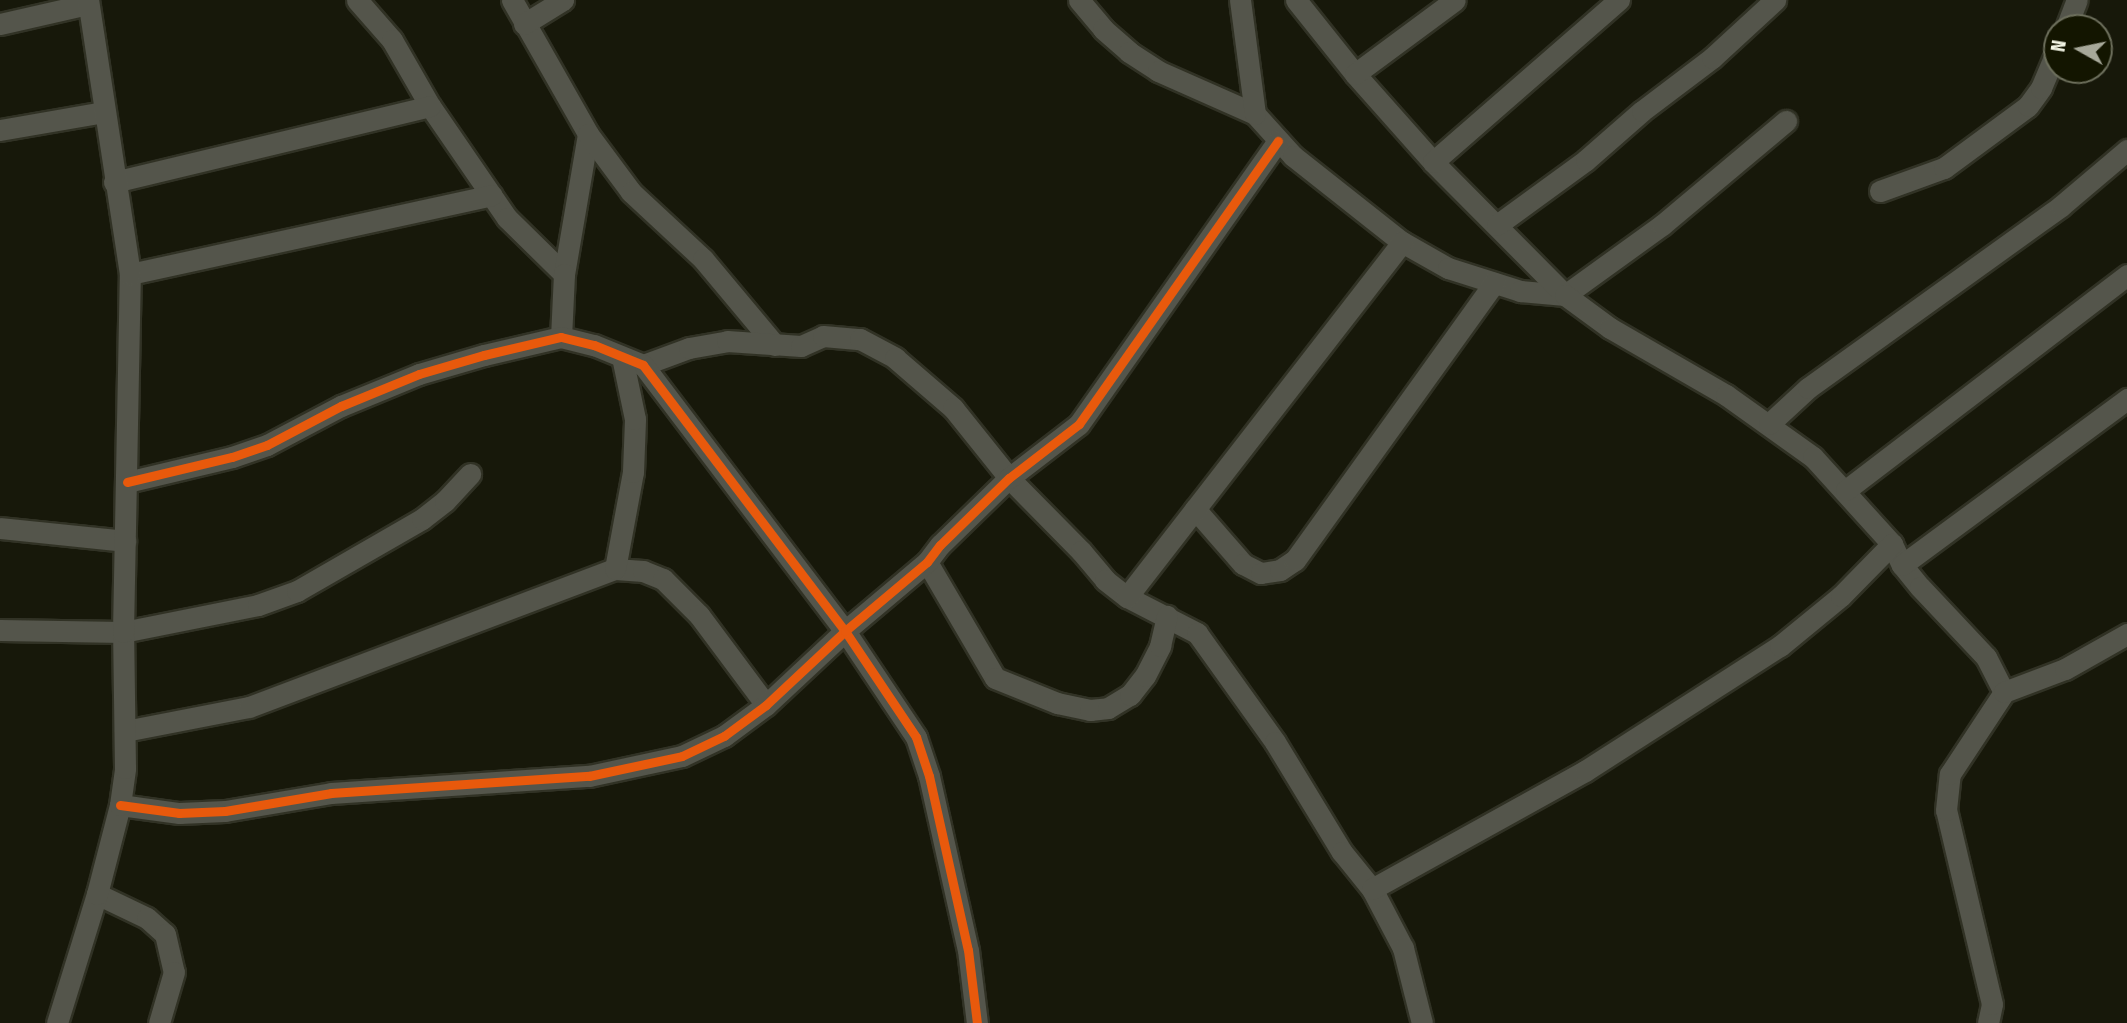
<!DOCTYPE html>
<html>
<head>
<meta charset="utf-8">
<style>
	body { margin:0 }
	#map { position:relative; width:2127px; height:1023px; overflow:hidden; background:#17180a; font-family:"Fira Sans Condensed",sans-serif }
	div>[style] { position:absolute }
	.roads { filter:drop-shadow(2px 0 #313225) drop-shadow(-2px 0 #313225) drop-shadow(0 2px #313225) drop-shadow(0 -2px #313225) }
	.minor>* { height:21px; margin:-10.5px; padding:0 10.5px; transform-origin:10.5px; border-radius:10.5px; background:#54554b }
	.cycleway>* { height:9px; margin:-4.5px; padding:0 4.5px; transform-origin:4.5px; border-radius:4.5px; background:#e8590c }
	span { translate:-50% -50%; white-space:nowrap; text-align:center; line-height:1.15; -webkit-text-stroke:6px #131500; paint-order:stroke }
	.north { position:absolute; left:2043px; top:14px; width:70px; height:70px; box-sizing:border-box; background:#131500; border:2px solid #6d6f5c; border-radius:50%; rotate:279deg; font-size:19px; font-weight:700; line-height:28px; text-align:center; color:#f4f6e6 }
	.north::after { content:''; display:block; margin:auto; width:24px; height:32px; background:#a7a899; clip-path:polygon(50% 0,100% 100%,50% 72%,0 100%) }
</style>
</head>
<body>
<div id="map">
	<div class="roads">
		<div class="minor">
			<i style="left:357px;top:0;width:53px;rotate:48.8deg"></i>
			<i style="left:392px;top:40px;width:76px;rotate:60.1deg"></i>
			<i style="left:430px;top:106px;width:136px;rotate:55.5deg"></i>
			<i style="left:507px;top:218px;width:80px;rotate:44.5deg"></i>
			<i style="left:512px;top:0;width:154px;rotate:60.4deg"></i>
			<i style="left:588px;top:134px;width:142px;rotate:99.7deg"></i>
			<i style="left:564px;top:274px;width:63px;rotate:92.7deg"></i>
			<i style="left:1079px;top:0;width:38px;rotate:50deg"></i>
			<i style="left:1103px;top:29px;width:35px;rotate:41deg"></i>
			<i style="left:1129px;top:52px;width:35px;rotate:33deg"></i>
			<i style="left:1158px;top:71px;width:106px;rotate:23.9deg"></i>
			<i style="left:1255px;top:114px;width:57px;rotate:47.9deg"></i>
			<i style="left:1293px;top:156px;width:139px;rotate:38.3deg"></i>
			<i style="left:1402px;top:242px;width:53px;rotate:29.5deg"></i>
			<i style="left:1448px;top:268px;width:76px;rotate:17.7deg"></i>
			<i style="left:1520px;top:291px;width:45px;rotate:5.1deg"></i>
			<i style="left:1565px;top:295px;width:120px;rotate:-35.8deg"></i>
			<i style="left:1662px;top:225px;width:162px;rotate:-40deg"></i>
			<i style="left:1240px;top:0;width:115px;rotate:82.5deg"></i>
			<i style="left:1296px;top:0;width:95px;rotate:51.4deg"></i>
			<i style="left:1355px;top:74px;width:118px;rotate:48.4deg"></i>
			<i style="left:1433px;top:162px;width:187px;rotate:45.2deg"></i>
			<i style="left:1565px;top:295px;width:56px;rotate:36.3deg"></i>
			<i style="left:1610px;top:328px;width:134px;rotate:30deg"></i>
			<i style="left:1726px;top:395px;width:107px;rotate:35.5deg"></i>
			<i style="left:1813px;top:457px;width:118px;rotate:47.8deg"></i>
			<i style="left:1892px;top:544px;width:23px;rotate:65deg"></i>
			<i style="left:1902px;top:565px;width:28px;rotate:51deg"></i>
			<i style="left:1920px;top:587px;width:96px;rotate:46.7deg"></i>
			<i style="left:1986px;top:657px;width:39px;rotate:63deg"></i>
			<i style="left:0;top:24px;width:90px;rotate:-12.8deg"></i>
			<i style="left:524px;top:24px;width:46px;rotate:-31.6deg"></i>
			<i style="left:2066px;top:28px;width:30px;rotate:-69deg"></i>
			<i style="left:1355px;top:74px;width:124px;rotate:-36.5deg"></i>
			<i style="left:0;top:130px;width:106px;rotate:-9.8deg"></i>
			<i style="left:588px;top:134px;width:72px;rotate:53.4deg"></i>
			<i style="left:631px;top:192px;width:98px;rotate:42.9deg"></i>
			<i style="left:703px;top:259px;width:112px;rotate:50.1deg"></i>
			<i style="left:1433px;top:162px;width:247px;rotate:-41.1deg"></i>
			<i style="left:114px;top:182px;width:325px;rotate:-13.5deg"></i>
			<i style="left:1880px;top:191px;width:68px;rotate:-19.8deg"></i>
			<i style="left:1944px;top:168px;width:104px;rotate:-36.4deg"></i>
			<i style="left:2028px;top:106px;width:22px;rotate:-54deg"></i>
			<i style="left:2041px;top:88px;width:41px;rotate:-67.2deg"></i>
			<i style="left:1497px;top:225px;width:110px;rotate:-36.1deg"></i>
			<i style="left:1586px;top:160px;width:74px;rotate:-41.2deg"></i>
			<i style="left:1642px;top:111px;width:88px;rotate:-37.1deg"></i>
			<i style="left:1712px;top:58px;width:86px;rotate:-42.6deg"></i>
			<i style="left:130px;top:274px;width:370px;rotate:-12.3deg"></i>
			<i style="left:643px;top:365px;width:49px;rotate:-20.3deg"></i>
			<i style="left:689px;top:348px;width:39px;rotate:-10deg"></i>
			<i style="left:727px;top:341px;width:74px;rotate:3.9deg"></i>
			<i style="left:801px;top:346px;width:24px;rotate:-24deg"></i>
			<i style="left:823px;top:336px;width:37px;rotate:5deg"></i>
			<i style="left:860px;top:339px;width:40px;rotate:28deg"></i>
			<i style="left:895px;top:358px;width:77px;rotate:40.8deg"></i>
			<i style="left:953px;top:408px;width:90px;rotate:51.3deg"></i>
			<i style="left:1009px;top:478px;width:103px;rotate:45.4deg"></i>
			<i style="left:1081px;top:551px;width:38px;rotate:50deg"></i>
			<i style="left:1105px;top:580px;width:28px;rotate:38deg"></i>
			<i style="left:1127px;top:597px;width:79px;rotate:27.2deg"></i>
			<i style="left:1197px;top:633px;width:134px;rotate:54.4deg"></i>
			<i style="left:1275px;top:742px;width:129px;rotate:58.7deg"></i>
			<i style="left:1342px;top:852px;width:48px;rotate:51deg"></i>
			<i style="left:1372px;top:889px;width:67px;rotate:62.3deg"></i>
			<i style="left:1403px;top:948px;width:77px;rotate:75.8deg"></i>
			<i style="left:1769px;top:424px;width:53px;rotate:-42.7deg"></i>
			<i style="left:1808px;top:388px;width:312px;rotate:-35.7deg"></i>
			<i style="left:2061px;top:206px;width:87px;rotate:-40.3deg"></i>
			<i style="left:127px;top:482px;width:108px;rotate:-13.4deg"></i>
			<i style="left:232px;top:457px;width:37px;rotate:-19deg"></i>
			<i style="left:267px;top:445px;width:84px;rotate:-27.8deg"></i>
			<i style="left:341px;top:406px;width:84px;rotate:-22.3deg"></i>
			<i style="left:419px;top:374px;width:68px;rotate:-16.3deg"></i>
			<i style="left:484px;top:355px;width:79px;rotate:-13.2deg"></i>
			<i style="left:561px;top:337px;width:34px;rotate:14deg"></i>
			<i style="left:594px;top:345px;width:53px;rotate:22.2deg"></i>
			<i style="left:643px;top:365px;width:334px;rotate:52.8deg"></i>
			<i style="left:845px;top:631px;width:128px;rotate:56.2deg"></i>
			<i style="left:916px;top:737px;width:41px;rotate:71.6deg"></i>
			<i style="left:929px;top:776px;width:178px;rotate:77.4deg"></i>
			<i style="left:968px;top:950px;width:74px;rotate:83deg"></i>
			<i style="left:1846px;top:490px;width:354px;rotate:-37.4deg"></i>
			<i style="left:1195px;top:509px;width:73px;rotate:48.9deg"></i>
			<i style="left:1243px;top:564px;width:20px;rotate:27deg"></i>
			<i style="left:1261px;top:573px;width:19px;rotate:-9deg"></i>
			<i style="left:1280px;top:570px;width:18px;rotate:-34deg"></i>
			<i style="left:1295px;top:560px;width:341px;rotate:-54.3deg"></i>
			<i style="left:0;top:528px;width:126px;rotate:5.9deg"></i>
			<i style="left:927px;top:562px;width:134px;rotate:59.6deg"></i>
			<i style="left:995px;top:678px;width:67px;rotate:22deg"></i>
			<i style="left:1057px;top:703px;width:34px;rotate:12deg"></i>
			<i style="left:1090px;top:710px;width:18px;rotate:-6deg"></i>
			<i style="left:1108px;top:708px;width:26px;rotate:-31deg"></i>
			<i style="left:1130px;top:695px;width:24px;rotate:-52deg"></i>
			<i style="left:1145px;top:676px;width:34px;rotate:-63deg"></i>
			<i style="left:1160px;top:646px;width:31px;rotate:-77deg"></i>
			<i style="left:1902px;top:565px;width:280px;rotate:-36.4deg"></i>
			<i style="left:615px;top:569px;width:28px;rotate:4deg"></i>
			<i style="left:643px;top:571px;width:22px;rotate:22deg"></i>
			<i style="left:663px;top:579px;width:51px;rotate:45deg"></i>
			<i style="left:699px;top:615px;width:112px;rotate:53.3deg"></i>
			<i style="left:1127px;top:597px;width:449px;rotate:-52.2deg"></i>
			<i style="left:0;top:630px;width:123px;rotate:0.9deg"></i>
			<i style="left:123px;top:632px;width:138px;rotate:-11.3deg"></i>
			<i style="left:258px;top:605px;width:41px;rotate:-19.7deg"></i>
			<i style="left:297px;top:591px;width:144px;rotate:-29.9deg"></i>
			<i style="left:422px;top:519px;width:29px;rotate:-38deg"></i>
			<i style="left:445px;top:501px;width:37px;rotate:-47deg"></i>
			<i style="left:125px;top:731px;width:126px;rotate:-11deg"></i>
			<i style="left:249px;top:707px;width:391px;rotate:-20.7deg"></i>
			<i style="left:615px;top:569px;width:99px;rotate:-79.5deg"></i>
			<i style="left:633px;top:472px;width:53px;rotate:-87.8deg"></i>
			<i style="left:635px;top:419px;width:63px;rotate:-101.8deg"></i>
			<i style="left:120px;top:805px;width:60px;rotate:7.7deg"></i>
			<i style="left:179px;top:813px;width:46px;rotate:-2.5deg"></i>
			<i style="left:225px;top:811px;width:108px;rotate:-9.6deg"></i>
			<i style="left:331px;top:793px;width:259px;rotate:-3.8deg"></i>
			<i style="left:589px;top:776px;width:95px;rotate:-12.1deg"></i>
			<i style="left:682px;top:756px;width:47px;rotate:-25.5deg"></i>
			<i style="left:724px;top:736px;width:52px;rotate:-36.4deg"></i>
			<i style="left:766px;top:705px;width:108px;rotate:-43.1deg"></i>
			<i style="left:845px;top:631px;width:107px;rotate:-40.1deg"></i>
			<i style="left:927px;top:562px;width:21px;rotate:-53deg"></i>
			<i style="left:940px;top:545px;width:96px;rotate:-44.2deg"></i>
			<i style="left:1009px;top:478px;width:88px;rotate:-37.6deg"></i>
			<i style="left:1079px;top:424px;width:346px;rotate:-54.9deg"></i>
			<i style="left:1372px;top:889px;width:244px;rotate:-29deg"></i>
			<i style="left:1585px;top:771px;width:232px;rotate:-32.7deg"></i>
			<i style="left:1780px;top:646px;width:79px;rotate:-39.3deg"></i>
			<i style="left:1841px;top:596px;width:73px;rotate:-45.6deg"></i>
			<i style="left:97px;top:894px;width:55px;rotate:25.6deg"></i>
			<i style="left:147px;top:918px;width:24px;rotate:42deg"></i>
			<i style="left:165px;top:934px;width:39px;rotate:77deg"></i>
			<i style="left:174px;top:972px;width:53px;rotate:106.4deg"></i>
			<i style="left:57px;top:1023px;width:135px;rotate:-72.8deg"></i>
			<i style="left:97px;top:894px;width:92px;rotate:-75.5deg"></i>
			<i style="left:120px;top:805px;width:37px;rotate:-82deg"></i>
			<i style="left:125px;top:768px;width:136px;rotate:-90.8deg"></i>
			<i style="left:123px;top:632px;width:358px;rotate:-88.9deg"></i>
			<i style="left:130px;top:274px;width:277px;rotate:-98.7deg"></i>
			<i style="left:1988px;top:1023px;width:19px;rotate:-78deg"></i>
			<i style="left:1992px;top:1004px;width:199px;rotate:-103.3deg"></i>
			<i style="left:1946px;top:810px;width:36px;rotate:-84deg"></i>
			<i style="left:1950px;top:774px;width:98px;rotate:-56.6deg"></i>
			<i style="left:2004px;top:692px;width:65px;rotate:-20.7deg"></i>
			<i style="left:2065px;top:669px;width:71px;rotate:-29.4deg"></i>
		</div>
	</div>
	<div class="cycleway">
		<i style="left:127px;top:482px;width:108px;rotate:-13.4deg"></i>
		<i style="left:232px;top:457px;width:37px;rotate:-19deg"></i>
		<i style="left:267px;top:445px;width:84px;rotate:-27.8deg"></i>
		<i style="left:341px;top:406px;width:84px;rotate:-22.3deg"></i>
		<i style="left:419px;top:374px;width:68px;rotate:-16.3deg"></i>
		<i style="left:484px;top:355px;width:79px;rotate:-13.2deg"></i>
		<i style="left:561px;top:337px;width:34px;rotate:14deg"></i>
		<i style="left:594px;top:345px;width:53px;rotate:22.2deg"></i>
		<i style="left:643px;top:365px;width:334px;rotate:52.8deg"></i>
		<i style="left:845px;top:631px;width:128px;rotate:56.2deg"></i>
		<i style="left:916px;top:737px;width:41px;rotate:71.6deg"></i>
		<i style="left:929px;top:776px;width:178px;rotate:77.4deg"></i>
		<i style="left:968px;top:950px;width:74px;rotate:83deg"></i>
		<i style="left:120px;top:805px;width:60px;rotate:7.7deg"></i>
		<i style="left:179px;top:813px;width:46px;rotate:-2.5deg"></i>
		<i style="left:225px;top:811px;width:108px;rotate:-9.6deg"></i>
		<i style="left:331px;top:793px;width:259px;rotate:-3.8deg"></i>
		<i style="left:589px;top:776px;width:95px;rotate:-12.1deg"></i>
		<i style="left:682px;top:756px;width:47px;rotate:-25.5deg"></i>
		<i style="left:724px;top:736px;width:52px;rotate:-36.4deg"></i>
		<i style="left:766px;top:705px;width:108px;rotate:-43.1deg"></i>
		<i style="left:845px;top:631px;width:107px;rotate:-40.1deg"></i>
		<i style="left:927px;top:562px;width:21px;rotate:-53deg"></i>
		<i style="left:940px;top:545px;width:96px;rotate:-44.2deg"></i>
		<i style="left:1009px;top:478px;width:88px;rotate:-37.6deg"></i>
		<i style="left:1079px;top:424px;width:346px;rotate:-54.9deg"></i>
	</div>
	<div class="north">N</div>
</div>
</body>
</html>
